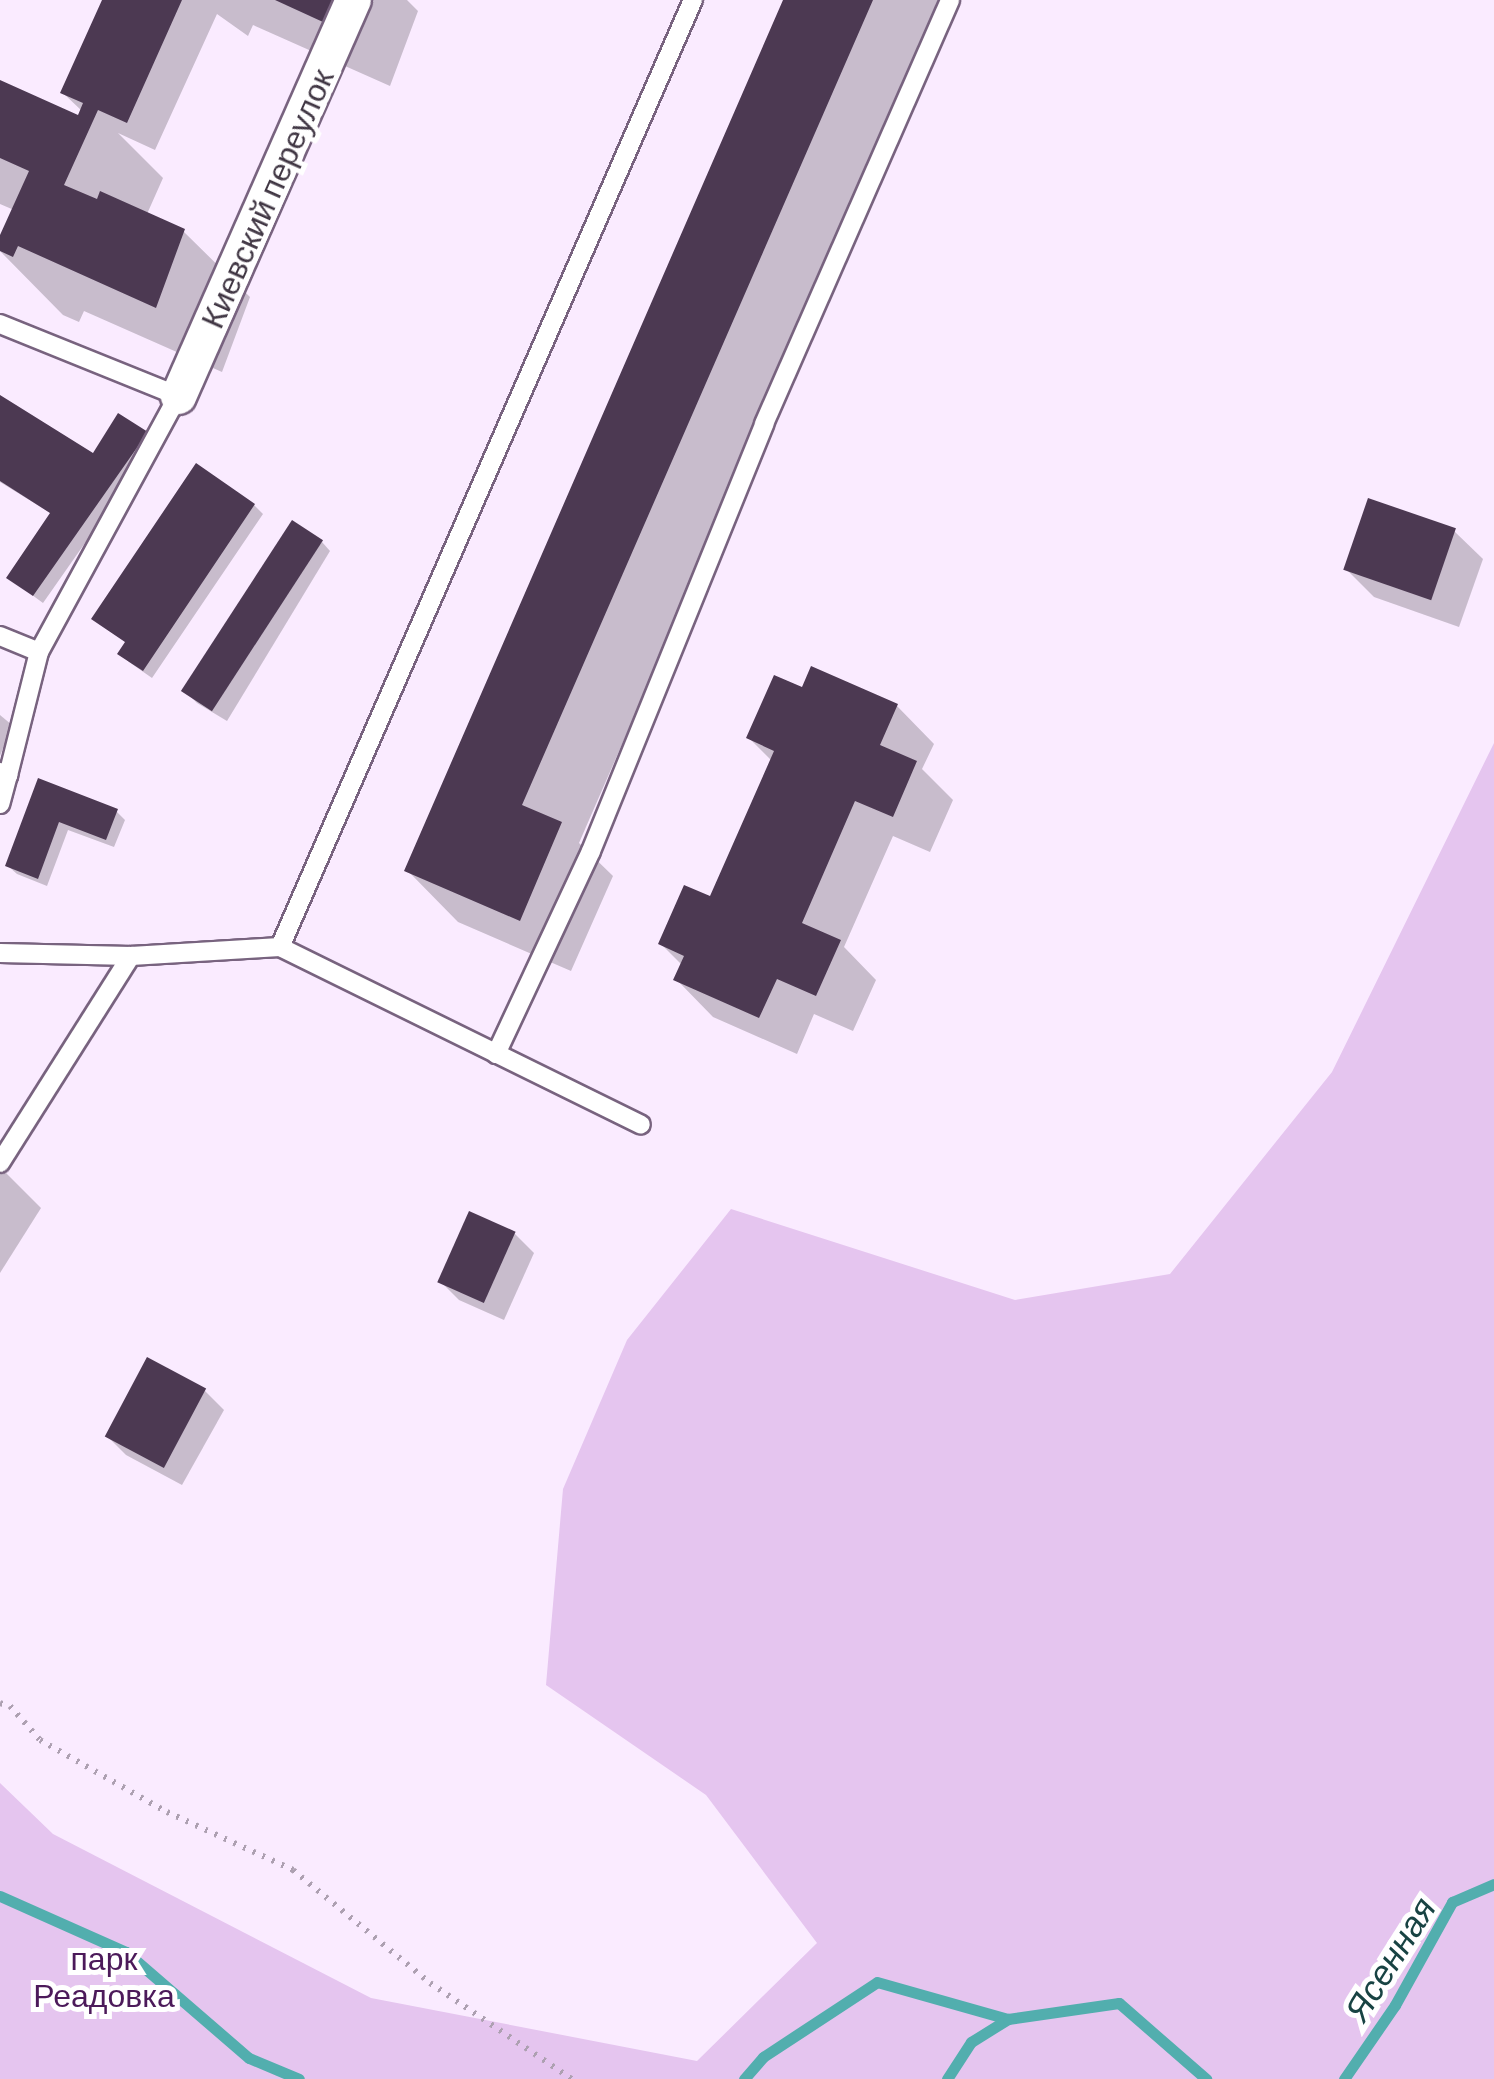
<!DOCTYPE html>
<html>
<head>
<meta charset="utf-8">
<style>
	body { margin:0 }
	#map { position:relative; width:1494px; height:2079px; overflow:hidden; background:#faebff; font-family:Barlow,sans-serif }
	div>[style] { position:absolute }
	.green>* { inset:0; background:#e5c5ef }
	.shadow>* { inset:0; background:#0003 }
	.stream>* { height:11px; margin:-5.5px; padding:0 5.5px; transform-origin:5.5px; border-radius:5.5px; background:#52aeae }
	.building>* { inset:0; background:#4c3952; transform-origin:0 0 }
	.path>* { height:6px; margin-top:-3px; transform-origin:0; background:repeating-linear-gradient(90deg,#ada0b1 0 2.5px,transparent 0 10.5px) }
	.roads { filter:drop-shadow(2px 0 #78637f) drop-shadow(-2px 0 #78637f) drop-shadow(0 2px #78637f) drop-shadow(0 -2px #78637f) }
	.service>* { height:18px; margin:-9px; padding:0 9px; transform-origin:9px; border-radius:9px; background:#fff }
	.minor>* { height:35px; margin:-17.5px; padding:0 17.5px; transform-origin:17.5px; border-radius:17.5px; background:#fff }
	span { translate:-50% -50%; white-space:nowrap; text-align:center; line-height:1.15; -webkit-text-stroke:10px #fff; paint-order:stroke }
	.street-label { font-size:32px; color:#413744 }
	.park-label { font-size:32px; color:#4c1a5a }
	.water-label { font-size:35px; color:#184343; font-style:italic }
</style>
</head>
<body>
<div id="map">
	<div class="green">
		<i style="clip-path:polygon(1494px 743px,1494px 2079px,0 2079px,0 1783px,53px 1834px,371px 1998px,697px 2061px,817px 1943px,706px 1795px,546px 1685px,563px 1489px,627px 1340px,731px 1209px,1015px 1300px,1170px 1274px,1332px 1072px)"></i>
	</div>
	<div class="shadow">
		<i style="clip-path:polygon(105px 0,407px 0,418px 11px,390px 86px,253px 25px,248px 36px,217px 14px,155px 150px,118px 133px,163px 178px,147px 214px,183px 231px,250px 297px,222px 372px,84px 311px,79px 322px,63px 315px,0 251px,14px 210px,0 204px,0 83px,79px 119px,82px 111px,63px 93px)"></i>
		<i style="clip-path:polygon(786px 0,946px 0,579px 843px,613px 876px,571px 971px,458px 922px,407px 870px)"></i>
		<i style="clip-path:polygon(0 398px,93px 457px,119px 417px,155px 443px,43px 603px,9px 578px,52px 514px,0 482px)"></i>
		<i style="clip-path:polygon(254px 505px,263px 514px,152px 678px,129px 662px,120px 653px,127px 643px,94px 619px)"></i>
		<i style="clip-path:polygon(1454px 531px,1483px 559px,1459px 627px,1374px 597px,1346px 569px)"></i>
		<i style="clip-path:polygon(322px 542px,330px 551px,227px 721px,197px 703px,188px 694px)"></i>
		<i style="clip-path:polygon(803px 691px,897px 706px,934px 744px,922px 769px,953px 800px,930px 852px,893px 836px,844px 947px,876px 980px,853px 1031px,814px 1014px,797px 1054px,713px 1017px,676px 979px,682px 965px,661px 944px,712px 900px,772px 761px,749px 738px)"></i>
		<i style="clip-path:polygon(0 715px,12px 725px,0 756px)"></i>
		<i style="clip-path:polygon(40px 782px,116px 811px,125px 820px,114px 847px,68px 830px,47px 886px,17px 874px,8px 866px)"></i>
		<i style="clip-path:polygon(0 1167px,41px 1208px,0 1273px)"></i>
		<i style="clip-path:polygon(471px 1214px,515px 1234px,534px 1253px,504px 1320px,459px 1300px,440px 1281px)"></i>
		<i style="clip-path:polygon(205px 1391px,224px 1410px,182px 1485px,126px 1455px,107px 1436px)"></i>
	</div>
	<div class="stream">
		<i style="left:0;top:1896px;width:138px;rotate:24deg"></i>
		<i style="left:126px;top:1952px;width:162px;rotate:40.8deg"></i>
		<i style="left:249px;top:2058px;width:54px;rotate:22.8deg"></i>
		<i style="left:744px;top:2079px;width:29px;rotate:-49deg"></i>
		<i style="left:763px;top:2057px;width:136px;rotate:-33.3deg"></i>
		<i style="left:877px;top:1982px;width:136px;rotate:15.8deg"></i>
		<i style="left:947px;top:2079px;width:44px;rotate:-57deg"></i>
		<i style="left:971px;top:2042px;width:44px;rotate:-31.9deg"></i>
		<i style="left:1008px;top:2019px;width:112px;rotate:-8.2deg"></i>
		<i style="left:1119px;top:2003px;width:116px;rotate:41.1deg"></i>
		<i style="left:1344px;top:2079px;width:90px;rotate:-55.4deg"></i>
		<i style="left:1395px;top:2005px;width:118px;rotate:-61deg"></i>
		<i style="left:1452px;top:1902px;width:46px;rotate:-23.2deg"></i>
	</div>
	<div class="building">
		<i style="clip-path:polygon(102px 0,182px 0,127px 123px,98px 110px,64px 185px,97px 199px,100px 191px,185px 229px,156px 308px,18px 246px,13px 257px,0 251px,0 235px,29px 171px,0 158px,0 80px,78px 115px,83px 103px,60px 93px)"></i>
		<i style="clip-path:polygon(275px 0,333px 0,323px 22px)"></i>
		<i style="clip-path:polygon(783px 0,873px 0,522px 805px,562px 822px,520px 921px,404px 871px)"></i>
		<i style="clip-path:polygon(0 395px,93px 453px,118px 413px,148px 432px,33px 596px,6px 578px,50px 513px,0 481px)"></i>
		<i style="clip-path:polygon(196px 463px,255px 504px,143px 671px,117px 654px,125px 642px,91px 619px)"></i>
		<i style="left:1368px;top:498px;width:93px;height:76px;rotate:19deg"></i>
		<i style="left:292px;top:520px;width:37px;height:204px;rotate:33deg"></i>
		<i style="clip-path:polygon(811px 666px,898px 704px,880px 745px,917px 761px,893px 817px,855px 801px,802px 923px,841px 940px,816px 996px,777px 979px,759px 1018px,673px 980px,684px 956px,658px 944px,684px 885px,710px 896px,774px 751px,746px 738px,774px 675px,802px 687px)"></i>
		<i style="clip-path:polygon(38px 778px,118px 809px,106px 840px,59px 822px,38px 879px,5px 866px)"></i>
		<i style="left:469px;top:1211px;width:51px;height:78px;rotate:24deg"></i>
		<i style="left:147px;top:1357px;width:67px;height:90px;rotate:28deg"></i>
	</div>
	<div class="path">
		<i style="left:0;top:1703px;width:10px;rotate:17deg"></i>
		<i style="left:10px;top:1706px;width:45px;rotate:48.6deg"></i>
		<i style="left:40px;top:1740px;width:146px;rotate:29.6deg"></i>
		<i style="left:167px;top:1812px;width:139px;rotate:24.7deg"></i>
		<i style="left:293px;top:1870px;width:178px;rotate:39.5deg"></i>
		<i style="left:430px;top:1983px;width:171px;rotate:34.1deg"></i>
	</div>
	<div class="roads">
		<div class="service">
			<i style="left:0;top:324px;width:192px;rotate:22deg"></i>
			<i style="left:178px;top:396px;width:291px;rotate:118.5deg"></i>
			<i style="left:0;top:636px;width:42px;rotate:22.3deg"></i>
			<i style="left:39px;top:652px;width:127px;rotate:104.1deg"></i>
			<i style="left:0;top:772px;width:9px;rotate:21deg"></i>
			<i style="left:8px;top:775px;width:30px;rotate:105deg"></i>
			<i style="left:280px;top:947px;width:1033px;rotate:-66.44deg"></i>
			<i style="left:0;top:953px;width:131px;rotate:1.3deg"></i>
			<i style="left:131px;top:956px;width:149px;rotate:-3.5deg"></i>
			<i style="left:280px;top:947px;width:402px;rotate:26.2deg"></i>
			<i style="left:496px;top:1054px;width:224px;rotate:-64.9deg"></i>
			<i style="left:591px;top:851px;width:461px;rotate:-67.9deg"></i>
			<i style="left:764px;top:424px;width:463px;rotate:-66.3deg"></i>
			<i style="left:0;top:1163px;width:245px;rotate:-57.7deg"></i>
		</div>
		<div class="minor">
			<i style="left:178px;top:396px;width:433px;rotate:-66.2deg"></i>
		</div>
	</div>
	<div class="street-label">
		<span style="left:266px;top:198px;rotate:-66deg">Киевский переулок</span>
	</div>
	<div class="park-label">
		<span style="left:104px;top:1976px">парк<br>Реадовка</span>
	</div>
	<div class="water-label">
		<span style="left:1389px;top:1958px;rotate:-58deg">Ясенная</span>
	</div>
</div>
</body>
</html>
